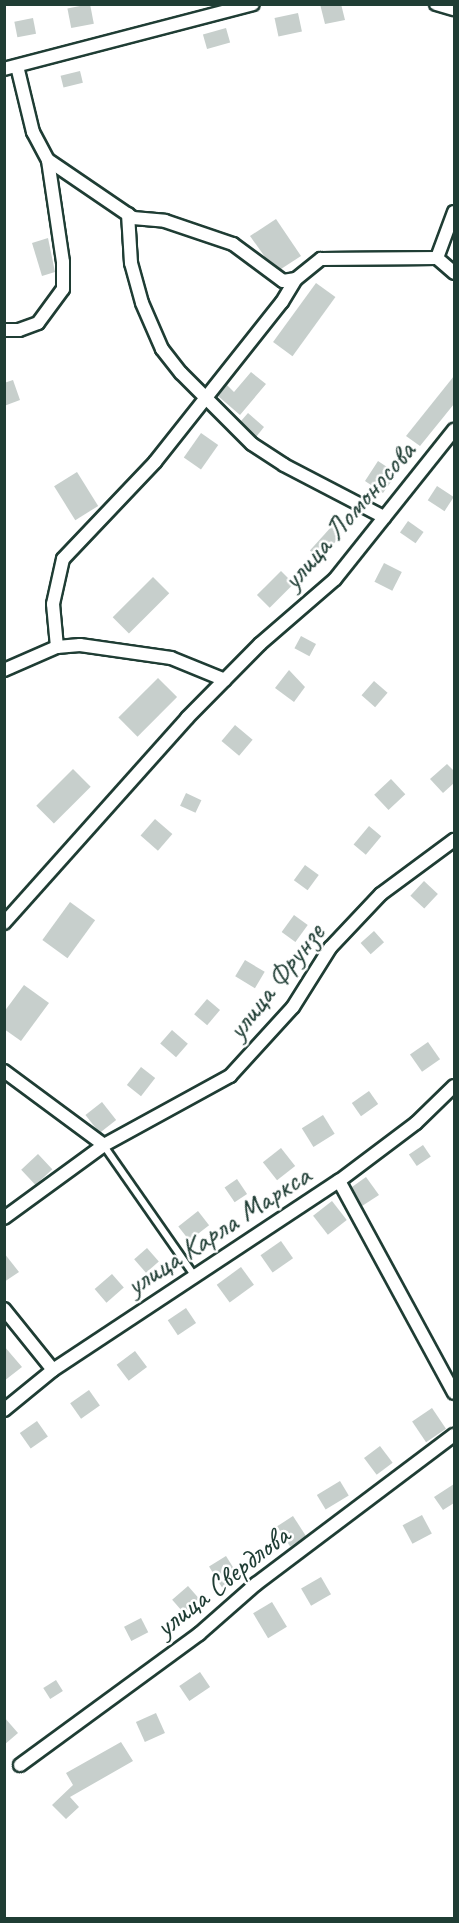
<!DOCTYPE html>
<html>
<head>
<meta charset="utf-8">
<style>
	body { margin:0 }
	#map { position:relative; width:459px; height:1923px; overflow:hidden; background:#fff; font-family:Caveat,sans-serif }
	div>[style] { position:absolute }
	.building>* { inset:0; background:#c7cfcc; transform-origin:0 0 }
	.roads { filter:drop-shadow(2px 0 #1f3d34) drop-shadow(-2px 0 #1f3d34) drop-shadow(0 2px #1f3d34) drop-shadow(0 -2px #1f3d34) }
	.service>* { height:6px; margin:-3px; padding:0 3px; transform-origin:3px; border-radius:3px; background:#fff }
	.minor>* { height:12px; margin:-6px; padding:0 6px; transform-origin:6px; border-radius:6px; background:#fff }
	span { translate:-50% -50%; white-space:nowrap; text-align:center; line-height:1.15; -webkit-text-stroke:5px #fff; paint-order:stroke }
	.street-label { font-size:30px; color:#1f3d34 }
	.frame { position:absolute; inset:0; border:6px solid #1f3d34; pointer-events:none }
</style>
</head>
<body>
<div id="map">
	<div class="building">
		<i style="left:90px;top:4px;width:20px;height:23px;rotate:79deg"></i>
		<i style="clip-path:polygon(320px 4px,341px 4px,345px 20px,325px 24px)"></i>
		<i style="left:298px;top:13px;width:19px;height:24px;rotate:78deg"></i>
		<i style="left:33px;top:18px;width:16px;height:19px;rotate:79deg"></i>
		<i style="left:226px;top:28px;width:15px;height:24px;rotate:74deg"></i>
		<i style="left:80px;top:71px;width:12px;height:20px;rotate:76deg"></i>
		<i style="clip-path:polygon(276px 219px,301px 256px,281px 269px,265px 257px,250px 236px)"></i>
		<i style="clip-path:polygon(48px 238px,55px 272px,42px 276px,32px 243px)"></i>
		<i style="left:316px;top:283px;width:24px;height:73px;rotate:36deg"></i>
		<i style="clip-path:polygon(251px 372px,266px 384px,240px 415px,218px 396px,227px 385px,234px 392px)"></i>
		<i style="clip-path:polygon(454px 376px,454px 404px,420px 446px,406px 436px)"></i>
		<i style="clip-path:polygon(13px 380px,20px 400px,4px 406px,4px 383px)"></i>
		<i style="clip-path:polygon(248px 413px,264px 427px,256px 437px,241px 421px)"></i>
		<i style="left:201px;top:433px;width:21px;height:30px;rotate:35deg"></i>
		<i style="clip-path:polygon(378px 461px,387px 467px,383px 473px,393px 479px,383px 493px,365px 481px)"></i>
		<i style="left:77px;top:472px;width:40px;height:27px;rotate:58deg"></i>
		<i style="left:437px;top:486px;width:20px;height:17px;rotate:33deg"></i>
		<i style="left:408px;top:521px;width:19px;height:14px;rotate:35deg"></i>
		<i style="left:332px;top:526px;width:13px;height:33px;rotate:42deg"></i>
		<i style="left:384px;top:563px;width:20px;height:21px;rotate:27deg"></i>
		<i style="left:281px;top:571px;width:18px;height:34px;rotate:45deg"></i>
		<i style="left:153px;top:577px;width:23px;height:57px;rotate:45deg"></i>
		<i style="left:301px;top:636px;width:17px;height:14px;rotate:28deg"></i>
		<i style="clip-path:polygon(289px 670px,305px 687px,294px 702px,275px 688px)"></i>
		<i style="left:158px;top:678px;width:27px;height:56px;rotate:45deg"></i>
		<i style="left:374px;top:681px;width:18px;height:19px;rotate:41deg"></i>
		<i style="left:235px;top:725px;width:23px;height:21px;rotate:40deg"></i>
		<i style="clip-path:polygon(447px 764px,454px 771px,454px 783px,443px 793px,430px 779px)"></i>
		<i style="left:73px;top:769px;width:25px;height:52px;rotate:45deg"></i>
		<i style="left:391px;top:779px;width:21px;height:23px;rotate:47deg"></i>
		<i style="left:186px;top:793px;width:17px;height:14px;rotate:25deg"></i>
		<i style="left:155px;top:819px;width:23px;height:22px;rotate:41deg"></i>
		<i style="left:369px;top:826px;width:16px;height:24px;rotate:40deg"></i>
		<i style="left:305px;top:865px;width:17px;height:19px;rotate:36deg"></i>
		<i style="left:424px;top:881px;width:19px;height:20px;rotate:43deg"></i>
		<i style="left:70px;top:902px;width:31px;height:47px;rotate:36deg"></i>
		<i style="left:294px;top:915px;width:17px;height:21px;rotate:36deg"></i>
		<i style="left:374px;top:931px;width:15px;height:18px;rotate:48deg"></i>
		<i style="left:245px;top:960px;width:23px;height:19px;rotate:31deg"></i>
		<i style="clip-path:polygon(24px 985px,49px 1003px,21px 1041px,4px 1029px,4px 1012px)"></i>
		<i style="left:207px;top:999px;width:17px;height:20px;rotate:40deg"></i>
		<i style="left:172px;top:1030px;width:21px;height:18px;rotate:41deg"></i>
		<i style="left:428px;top:1042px;width:21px;height:22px;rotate:55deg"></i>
		<i style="left:141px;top:1067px;width:18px;height:23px;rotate:38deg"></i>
		<i style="left:369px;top:1091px;width:16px;height:21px;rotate:55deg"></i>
		<i style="left:102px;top:1102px;width:23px;height:21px;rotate:52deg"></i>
		<i style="left:323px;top:1115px;width:22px;height:25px;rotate:58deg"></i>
		<i style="left:423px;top:1145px;width:14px;height:17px;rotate:56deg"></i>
		<i style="left:281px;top:1148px;width:23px;height:23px;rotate:52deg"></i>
		<i style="left:38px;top:1154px;width:21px;height:23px;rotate:47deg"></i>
		<i style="clip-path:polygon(366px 1177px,379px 1195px,362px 1206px,352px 1187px)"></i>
		<i style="left:237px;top:1179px;width:18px;height:15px;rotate:56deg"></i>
		<i style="left:332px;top:1201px;width:24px;height:24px;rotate:52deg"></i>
		<i style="left:198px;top:1211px;width:18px;height:25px;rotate:52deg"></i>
		<i style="left:281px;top:1241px;width:21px;height:25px;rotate:55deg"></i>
		<i style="left:147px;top:1248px;width:18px;height:17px;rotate:49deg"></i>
		<i style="clip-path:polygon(4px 1253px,19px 1272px,4px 1282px)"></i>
		<i style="left:241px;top:1267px;width:22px;height:30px;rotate:54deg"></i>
		<i style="left:112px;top:1274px;width:18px;height:23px;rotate:49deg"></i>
		<i style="left:186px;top:1308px;width:18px;height:22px;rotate:56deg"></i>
		<i style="clip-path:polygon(4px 1346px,22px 1367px,4px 1381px)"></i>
		<i style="left:135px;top:1351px;width:20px;height:23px;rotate:53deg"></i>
		<i style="left:89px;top:1390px;width:19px;height:23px;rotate:55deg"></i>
		<i style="left:432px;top:1408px;width:25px;height:24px;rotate:56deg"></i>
		<i style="left:37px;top:1421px;width:19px;height:21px;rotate:55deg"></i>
		<i style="left:380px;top:1446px;width:21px;height:20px;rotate:53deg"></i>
		<i style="left:340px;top:1481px;width:17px;height:27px;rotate:59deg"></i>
		<i style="clip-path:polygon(454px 1484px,454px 1503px,443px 1510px,434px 1497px)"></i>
		<i style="left:422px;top:1515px;width:21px;height:22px;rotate:62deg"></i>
		<i style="left:293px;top:1516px;width:24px;height:19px;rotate:57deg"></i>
		<i style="left:226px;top:1556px;width:26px;height:20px;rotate:58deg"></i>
		<i style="left:321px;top:1577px;width:20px;height:23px;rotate:60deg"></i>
		<i style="left:188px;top:1586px;width:18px;height:21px;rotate:49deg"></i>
		<i style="left:272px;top:1602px;width:29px;height:22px;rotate:59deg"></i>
		<i style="left:141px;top:1618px;width:16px;height:19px;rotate:63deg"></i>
		<i style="left:200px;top:1672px;width:18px;height:25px;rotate:56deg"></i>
		<i style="left:56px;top:1680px;width:13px;height:15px;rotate:58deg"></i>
		<i style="left:156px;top:1713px;width:22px;height:22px;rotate:66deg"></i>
		<i style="clip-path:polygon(4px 1717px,18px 1733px,4px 1745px)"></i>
		<i style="clip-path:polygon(121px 1742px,133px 1761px,70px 1797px,79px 1807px,66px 1819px,52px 1805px,73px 1785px,66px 1773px)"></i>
	</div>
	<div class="roads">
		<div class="service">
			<i style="left:104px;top:1146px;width:157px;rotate:55.1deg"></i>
		</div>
		<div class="minor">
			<i style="left:436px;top:4px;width:19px;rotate:16deg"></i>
			<i style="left:17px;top:66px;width:68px;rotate:76.4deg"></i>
			<i style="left:33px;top:132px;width:32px;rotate:62deg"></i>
			<i style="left:48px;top:160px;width:103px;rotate:34.3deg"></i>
			<i style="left:133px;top:218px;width:32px;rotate:5deg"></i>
			<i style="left:165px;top:221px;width:72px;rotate:18.7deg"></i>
			<i style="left:233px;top:244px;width:62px;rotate:36.5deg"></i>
			<i style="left:283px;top:281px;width:13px;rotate:-9deg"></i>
			<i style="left:296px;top:279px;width:32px;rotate:-39deg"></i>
			<i style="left:321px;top:259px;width:116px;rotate:-0.5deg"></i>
			<i style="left:4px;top:69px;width:257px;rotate:-14.6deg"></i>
			<i style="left:454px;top:212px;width:49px;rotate:110.3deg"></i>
			<i style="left:437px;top:258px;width:23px;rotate:41deg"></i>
			<i style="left:128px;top:214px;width:49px;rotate:86.5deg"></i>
			<i style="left:131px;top:263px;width:41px;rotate:74.6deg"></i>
			<i style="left:142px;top:303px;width:50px;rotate:66.5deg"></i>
			<i style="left:162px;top:349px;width:31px;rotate:52deg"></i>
			<i style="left:181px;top:373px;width:100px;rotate:45deg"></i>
			<i style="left:252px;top:444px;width:38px;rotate:33deg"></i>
			<i style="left:284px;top:465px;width:113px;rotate:27.5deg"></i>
			<i style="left:4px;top:330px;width:15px"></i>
			<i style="left:19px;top:330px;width:20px;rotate:-20deg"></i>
			<i style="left:38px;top:323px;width:42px;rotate:-53.7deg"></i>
			<i style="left:63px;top:289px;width:27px;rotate:-90deg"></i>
			<i style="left:63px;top:262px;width:103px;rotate:-98.4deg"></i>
			<i style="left:57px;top:647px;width:43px;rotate:-95.3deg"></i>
			<i style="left:53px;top:604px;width:46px;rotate:-77.5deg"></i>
			<i style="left:63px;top:559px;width:134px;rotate:-46.5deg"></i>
			<i style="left:155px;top:462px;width:204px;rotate:-51.6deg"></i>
			<i style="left:282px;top:302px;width:27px;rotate:-59deg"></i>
			<i style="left:4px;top:670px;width:58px;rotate:-23.5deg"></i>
			<i style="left:57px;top:647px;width:23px;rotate:-5deg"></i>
			<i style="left:80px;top:645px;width:92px;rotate:8.1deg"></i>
			<i style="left:171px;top:658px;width:58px;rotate:22.2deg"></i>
			<i style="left:4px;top:923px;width:275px;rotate:-48.2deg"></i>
			<i style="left:187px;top:718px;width:104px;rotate:-45.4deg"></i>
			<i style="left:260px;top:644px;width:99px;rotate:-40.9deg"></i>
			<i style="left:335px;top:579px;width:191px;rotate:-51.4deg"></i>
			<i style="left:4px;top:1071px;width:124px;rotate:36.5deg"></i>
			<i style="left:339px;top:1181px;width:241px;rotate:61.5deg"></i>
			<i style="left:4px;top:1218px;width:124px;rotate:-36.1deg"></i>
			<i style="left:104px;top:1145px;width:144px;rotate:-28.7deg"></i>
			<i style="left:230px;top:1076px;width:93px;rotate:-47.6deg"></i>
			<i style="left:293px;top:1007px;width:70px;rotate:-57.9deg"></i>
			<i style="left:330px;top:948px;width:74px;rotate:-46.6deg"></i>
			<i style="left:381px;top:894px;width:91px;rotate:-36.5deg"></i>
			<i style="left:4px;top:1309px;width:78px;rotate:51.2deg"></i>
			<i style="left:4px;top:1410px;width:63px;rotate:-39.2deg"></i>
			<i style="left:53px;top:1370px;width:343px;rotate:-33.5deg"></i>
			<i style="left:339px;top:1181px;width:96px;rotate:-37deg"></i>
			<i style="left:416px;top:1123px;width:53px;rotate:-44.2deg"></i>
			<i style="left:20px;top:1765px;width:222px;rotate:-36.2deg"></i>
			<i style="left:199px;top:1634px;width:76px;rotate:-41.3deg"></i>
			<i style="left:256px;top:1584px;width:248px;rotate:-37deg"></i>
		</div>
	</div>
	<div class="street-label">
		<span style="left:348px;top:515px;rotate:-49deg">улица Ломоносова</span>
		<span style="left:275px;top:981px;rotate:-52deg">улица Фрунзе</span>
		<span style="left:218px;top:1230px;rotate:-33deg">улица Карла Маркса</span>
		<span style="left:222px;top:1581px;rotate:-38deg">улица Свердлова</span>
	</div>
	<div class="frame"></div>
</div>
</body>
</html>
